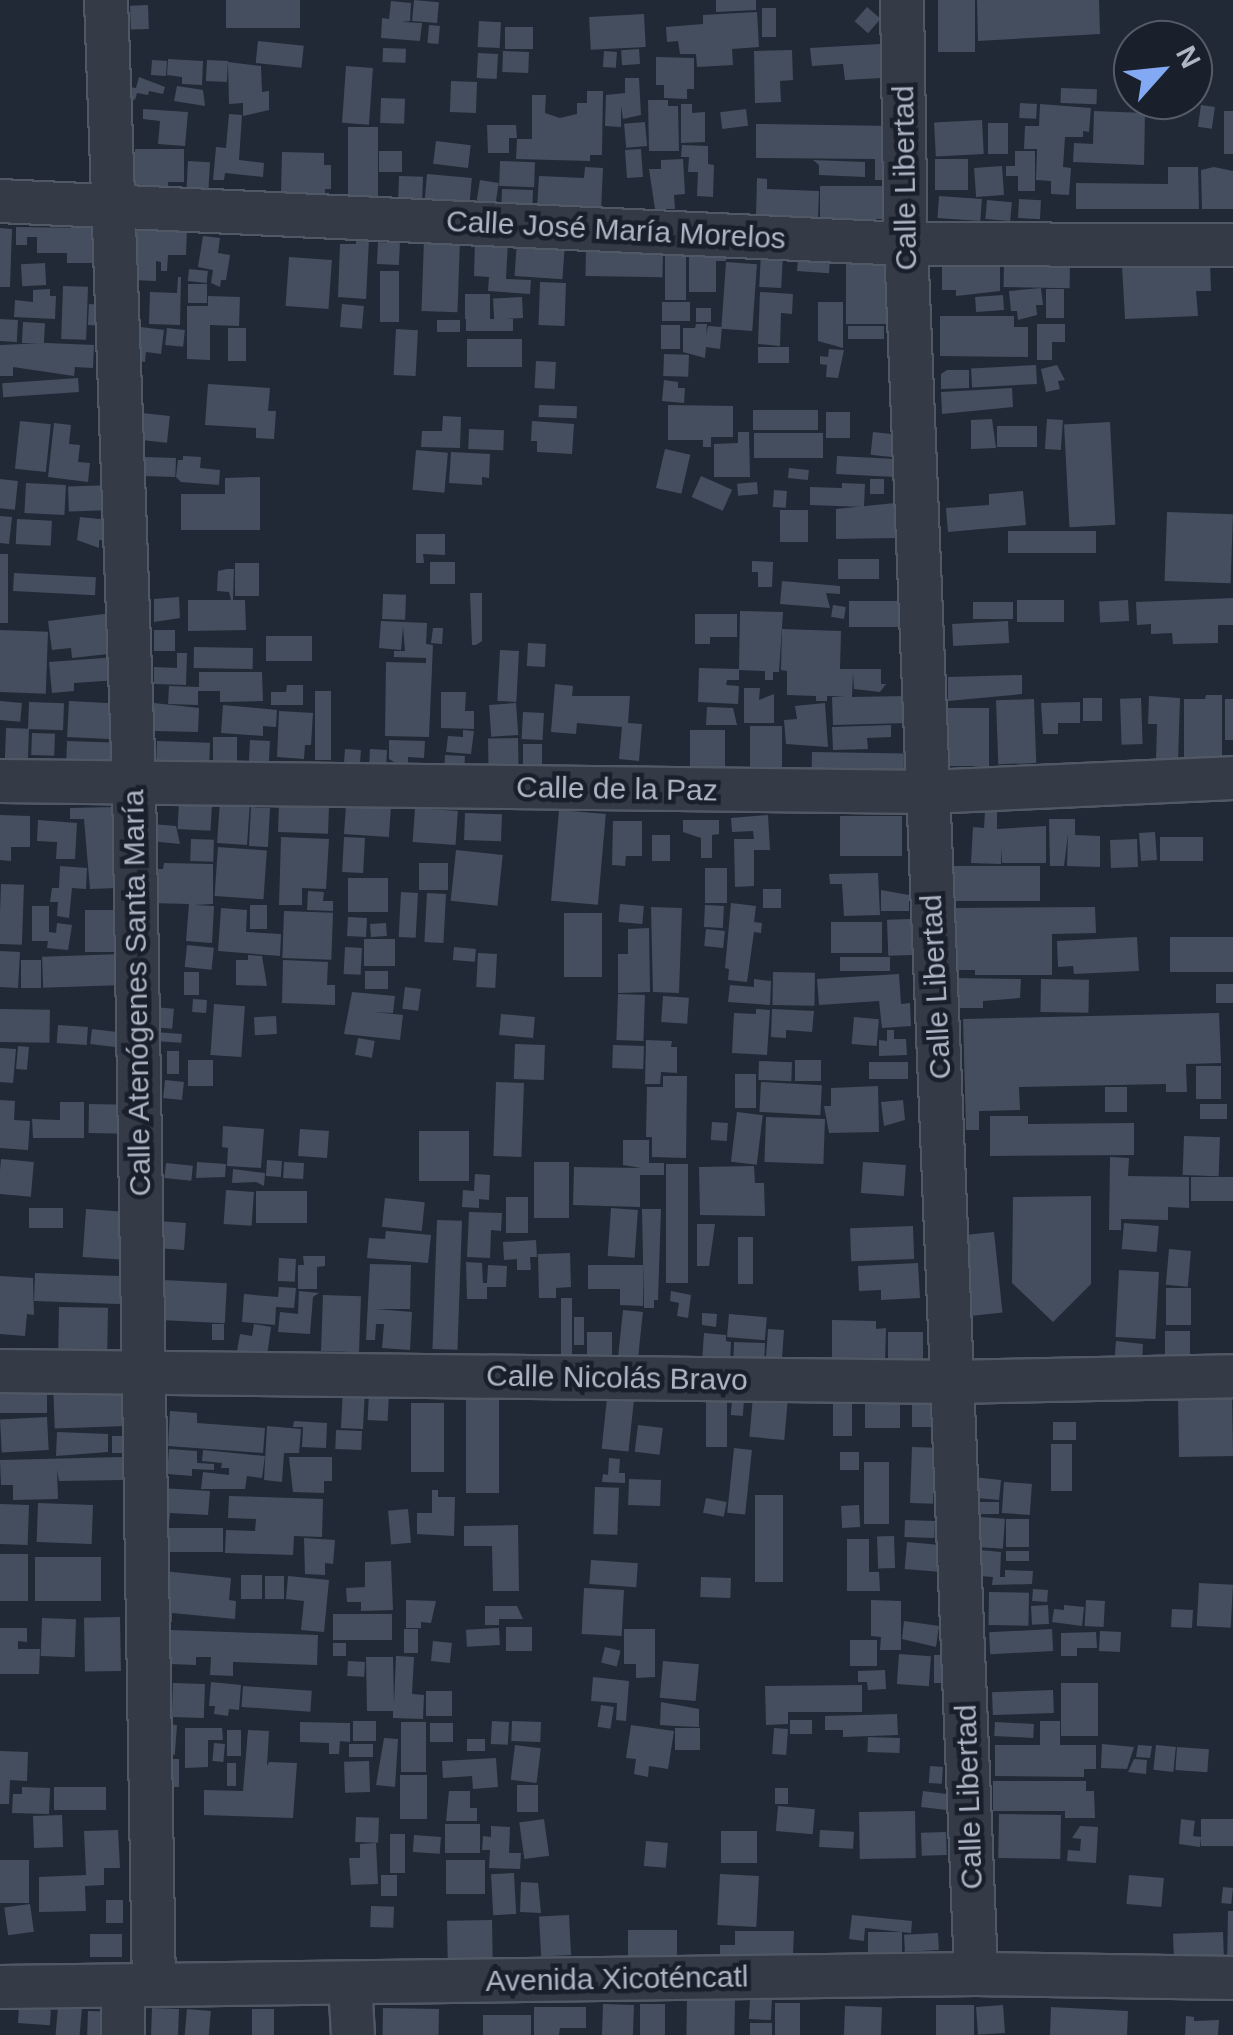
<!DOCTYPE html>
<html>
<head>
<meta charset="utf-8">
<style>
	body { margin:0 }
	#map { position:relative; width:1233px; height:2035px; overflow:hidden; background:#212936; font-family:Arial,sans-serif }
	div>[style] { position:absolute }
	.building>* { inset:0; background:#444e5e; transform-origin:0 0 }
	.roads { filter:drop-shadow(2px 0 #515865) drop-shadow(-2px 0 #515865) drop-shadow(0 2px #515865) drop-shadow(0 -2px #515865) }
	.minor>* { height:42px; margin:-21px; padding:0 21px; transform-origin:21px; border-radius:21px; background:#343b47 }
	span { translate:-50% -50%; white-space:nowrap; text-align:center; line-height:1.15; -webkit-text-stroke:9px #1a202b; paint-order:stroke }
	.street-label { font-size:30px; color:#aeb5c4 }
	.north { position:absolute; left:1113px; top:20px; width:100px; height:100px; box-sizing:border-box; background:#1a202b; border:2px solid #555c68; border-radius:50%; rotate:63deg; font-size:28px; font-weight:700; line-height:40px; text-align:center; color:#aeb5c4 }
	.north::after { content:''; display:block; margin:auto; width:35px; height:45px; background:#83a9f4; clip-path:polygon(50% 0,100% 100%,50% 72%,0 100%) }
</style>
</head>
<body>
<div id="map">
	<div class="building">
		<i style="left:226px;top:0;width:74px;height:28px"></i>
		<i style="left:414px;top:0;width:25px;height:21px;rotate:5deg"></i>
		<i style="clip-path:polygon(716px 0,756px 0,756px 10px,716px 12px)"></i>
		<i style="left:938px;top:0;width:37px;height:52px"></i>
		<i style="clip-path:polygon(977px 0,1099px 0,1100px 34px,978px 41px)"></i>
		<i style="clip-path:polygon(391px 1px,411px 3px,410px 21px,402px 22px,422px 23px,420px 41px,381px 38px,382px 18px,389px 19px)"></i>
		<i style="left:148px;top:5px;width:24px;height:18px;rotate:88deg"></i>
		<i style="left:867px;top:7px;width:18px;height:19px;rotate:41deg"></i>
		<i style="left:762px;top:8px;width:14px;height:29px"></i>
		<i style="clip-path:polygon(757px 12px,759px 47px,732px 49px,733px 65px,697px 67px,696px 54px,680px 54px,678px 41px,667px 42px,666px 27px,703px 24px,703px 15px)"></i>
		<i style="left:644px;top:14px;width:33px;height:55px;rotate:87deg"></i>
		<i style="left:479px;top:21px;width:22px;height:26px;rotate:3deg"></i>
		<i style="left:429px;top:25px;width:11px;height:18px;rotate:5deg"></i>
		<i style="left:505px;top:27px;width:28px;height:22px"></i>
		<i style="left:258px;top:41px;width:46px;height:22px;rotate:6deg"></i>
		<i style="clip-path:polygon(880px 44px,882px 78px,845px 80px,843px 64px,812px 66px,810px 48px)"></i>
		<i style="left:383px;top:48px;width:23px;height:14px;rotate:2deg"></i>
		<i style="left:639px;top:49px;width:15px;height:18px;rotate:86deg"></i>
		<i style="clip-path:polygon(792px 50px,793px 80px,780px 81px,781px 102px,755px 103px,754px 51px)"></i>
		<i style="left:503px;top:51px;width:26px;height:21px;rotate:2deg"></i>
		<i style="left:604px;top:51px;width:13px;height:16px;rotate:4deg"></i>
		<i style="left:478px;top:53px;width:20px;height:25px;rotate:3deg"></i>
		<i style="clip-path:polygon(656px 57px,694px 58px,694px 89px,687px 89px,687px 99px,664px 98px,664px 85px,656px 85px)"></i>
		<i style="clip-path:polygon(168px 59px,203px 61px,202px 85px,182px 84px,182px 77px,167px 75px)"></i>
		<i style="left:152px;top:60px;width:15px;height:15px;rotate:4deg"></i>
		<i style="left:207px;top:60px;width:21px;height:21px;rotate:3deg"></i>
		<i style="clip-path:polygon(228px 62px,261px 66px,262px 92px,269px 91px,269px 110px,243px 116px,243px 103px,229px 104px)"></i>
		<i style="left:346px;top:66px;width:27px;height:57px;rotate:4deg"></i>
		<i style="clip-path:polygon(139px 77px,165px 87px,163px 94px,149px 91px,148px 95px,137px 93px,135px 100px,127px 98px,129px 87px,136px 88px)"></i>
		<i style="clip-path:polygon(625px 78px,639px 78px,641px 115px,623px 119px,621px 106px,621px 127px,605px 126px,606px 95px,625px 93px)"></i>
		<i style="left:477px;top:82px;width:31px;height:26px;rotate:92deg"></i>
		<i style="clip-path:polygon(177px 86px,203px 90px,205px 106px,174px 101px)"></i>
		<i style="left:1061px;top:88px;width:36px;height:15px;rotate:2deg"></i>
		<i style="clip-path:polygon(587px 91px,603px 91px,602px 155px,590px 155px,590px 161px,516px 159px,517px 139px,532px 139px,532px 95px,546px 95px,545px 113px,560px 118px,577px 114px,577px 103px,587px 103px)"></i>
		<i style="left:381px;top:98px;width:24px;height:25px;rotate:2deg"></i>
		<i style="clip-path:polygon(648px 100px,668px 100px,668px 106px,678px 106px,679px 151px,649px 151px)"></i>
		<i style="left:1020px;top:103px;width:17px;height:15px;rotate:3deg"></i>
		<i style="clip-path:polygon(681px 104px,692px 104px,692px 113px,705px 112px,705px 142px,681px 143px)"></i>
		<i style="clip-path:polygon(1040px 104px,1091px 108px,1089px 132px,1083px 131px,1083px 137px,1065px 137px,1063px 167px,1071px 168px,1069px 195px,1051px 194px,1051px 181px,1036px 180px,1037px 149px,1024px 149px,1025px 126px,1039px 126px)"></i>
		<i style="left:1201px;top:105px;width:14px;height:22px;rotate:8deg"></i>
		<i style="clip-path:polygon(143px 109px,188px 112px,185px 146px,158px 144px,160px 121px,143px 119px)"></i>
		<i style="left:746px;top:109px;width:17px;height:26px;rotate:83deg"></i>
		<i style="clip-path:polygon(1094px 111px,1145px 113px,1144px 165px,1073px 162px,1074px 143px,1093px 144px)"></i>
		<i style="left:1224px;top:111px;width:9px;height:43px"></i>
		<i style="clip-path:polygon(229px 114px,242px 115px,239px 160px,264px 163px,263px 177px,225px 173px,224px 180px,213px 180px,216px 147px,226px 148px)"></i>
		<i style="left:982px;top:120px;width:34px;height:48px;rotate:87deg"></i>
		<i style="left:645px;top:122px;width:24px;height:21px;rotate:85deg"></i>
		<i style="left:988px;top:123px;width:20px;height:31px"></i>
		<i style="clip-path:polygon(756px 124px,894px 126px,894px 180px,875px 180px,875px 159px,756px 158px)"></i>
		<i style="clip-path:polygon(487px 125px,516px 125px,517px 138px,509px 138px,509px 153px,488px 153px)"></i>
		<i style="left:348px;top:127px;width:30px;height:71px"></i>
		<i style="left:436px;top:141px;width:35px;height:23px;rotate:7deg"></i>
		<i style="clip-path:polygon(682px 145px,708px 146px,708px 164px,714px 165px,713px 197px,697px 196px,698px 172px,688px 172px,689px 157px,681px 157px)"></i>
		<i style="clip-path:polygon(135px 149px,184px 149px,184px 182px,168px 182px,169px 197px,135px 197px)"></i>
		<i style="left:641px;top:149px;width:28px;height:16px;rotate:86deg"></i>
		<i style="left:379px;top:151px;width:23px;height:21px"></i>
		<i style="clip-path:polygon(1015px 151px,1035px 151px,1035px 191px,1018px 191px,1018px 176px,1006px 176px,1006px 166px,1015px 166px)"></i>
		<i style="clip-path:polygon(282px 152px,324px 153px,324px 165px,331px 165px,331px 189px,325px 189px,325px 195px,281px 194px)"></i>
		<i style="clip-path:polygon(683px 159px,685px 194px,674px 195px,675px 209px,655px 209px,649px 169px,661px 169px,661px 160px)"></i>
		<i style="left:935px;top:159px;width:33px;height:31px"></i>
		<i style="clip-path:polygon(813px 160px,865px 162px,865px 177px,819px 175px,819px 165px)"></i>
		<i style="left:188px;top:161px;width:22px;height:27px;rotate:3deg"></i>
		<i style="left:500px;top:161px;width:35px;height:25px;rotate:2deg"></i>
		<i style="left:1002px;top:166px;width:29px;height:28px;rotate:86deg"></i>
		<i style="clip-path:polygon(585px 167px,603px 168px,601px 211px,537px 208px,539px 176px,584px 178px)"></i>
		<i style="clip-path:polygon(1168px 167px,1198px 167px,1199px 209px,1076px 209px,1076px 183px,1168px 184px)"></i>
		<i style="clip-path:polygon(1214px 167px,1233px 171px,1233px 209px,1202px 209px,1201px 170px)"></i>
		<i style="left:427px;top:174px;width:45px;height:28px;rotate:5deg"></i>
		<i style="left:399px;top:176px;width:24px;height:28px;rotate:2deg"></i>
		<i style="clip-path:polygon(757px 178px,767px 179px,767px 189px,819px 191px,818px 218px,756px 216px)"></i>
		<i style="left:480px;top:180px;width:19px;height:22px;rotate:9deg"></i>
		<i style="left:820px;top:186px;width:71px;height:33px"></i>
		<i style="left:502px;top:189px;width:31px;height:20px;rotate:2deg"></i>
		<i style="left:939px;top:196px;width:43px;height:22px;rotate:4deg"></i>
		<i style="left:1019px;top:199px;width:22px;height:19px;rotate:3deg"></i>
		<i style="left:987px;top:200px;width:25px;height:19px;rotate:5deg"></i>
		<i style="clip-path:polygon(16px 227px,97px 228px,97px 263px,67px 263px,67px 253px,37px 253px,37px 237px,27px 237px,27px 245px,16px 245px)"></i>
		<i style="clip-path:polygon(0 228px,12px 229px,10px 287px,0 287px)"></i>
		<i style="clip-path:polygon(133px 228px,187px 230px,186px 255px,168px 255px,167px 271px,161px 271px,161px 262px,156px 261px,156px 281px,132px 280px)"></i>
		<i style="clip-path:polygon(203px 236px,220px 238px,218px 253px,230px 255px,226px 280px,221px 280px,220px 287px,211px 283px,213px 270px,198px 267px)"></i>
		<i style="clip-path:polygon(356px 238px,369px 239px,366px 299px,338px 297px,340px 244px,356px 244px)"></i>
		<i style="left:424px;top:239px;width:36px;height:72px;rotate:2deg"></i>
		<i style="clip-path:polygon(475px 241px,508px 242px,506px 279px,531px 280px,530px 294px,488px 291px,489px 277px,474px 276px)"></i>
		<i style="left:517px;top:241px;width:48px;height:35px;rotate:4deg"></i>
		<i style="left:378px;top:242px;width:22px;height:22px;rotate:3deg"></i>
		<i style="left:586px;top:247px;width:77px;height:29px;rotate:1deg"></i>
		<i style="left:665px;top:249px;width:21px;height:51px"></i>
		<i style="clip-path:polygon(726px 251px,726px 261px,716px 261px,716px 292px,689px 292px,689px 256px)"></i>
		<i style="left:761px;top:253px;width:22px;height:34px;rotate:3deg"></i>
		<i style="left:289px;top:257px;width:43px;height:49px;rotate:4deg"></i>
		<i style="left:798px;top:257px;width:32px;height:14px;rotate:4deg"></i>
		<i style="left:846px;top:260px;width:44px;height:64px"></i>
		<i style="left:726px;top:262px;width:31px;height:67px;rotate:4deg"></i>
		<i style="left:1004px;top:262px;width:66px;height:25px;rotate:1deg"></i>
		<i style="clip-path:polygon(1210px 262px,1211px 291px,1196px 291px,1198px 316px,1125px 319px,1122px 266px)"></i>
		<i style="left:45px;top:263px;width:22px;height:24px;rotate:87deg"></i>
		<i style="clip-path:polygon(942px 264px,1000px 264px,1000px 291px,956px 296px,956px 290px,942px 290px)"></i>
		<i style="left:189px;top:269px;width:19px;height:12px;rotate:6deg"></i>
		<i style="left:380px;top:271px;width:19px;height:51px"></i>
		<i style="clip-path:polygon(178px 277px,181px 277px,180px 325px,149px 324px,150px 292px,177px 293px)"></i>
		<i style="left:540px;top:282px;width:26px;height:43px;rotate:2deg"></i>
		<i style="left:188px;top:284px;width:19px;height:19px"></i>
		<i style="left:63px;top:286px;width:25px;height:53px;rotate:2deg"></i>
		<i style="clip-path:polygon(1041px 288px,1043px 305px,1036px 305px,1037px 315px,1018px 320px,1017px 311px,1011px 311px,1009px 291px)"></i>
		<i style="clip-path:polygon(50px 289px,50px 296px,56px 296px,55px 319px,14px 317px,15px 300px,33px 302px,33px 290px)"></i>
		<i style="left:1064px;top:289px;width:29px;height:18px;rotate:90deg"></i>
		<i style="clip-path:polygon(760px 292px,793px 294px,792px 314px,781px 313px,780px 346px,758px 344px)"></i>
		<i style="left:465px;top:294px;width:25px;height:25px"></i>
		<i style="left:1003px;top:295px;width:15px;height:28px;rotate:86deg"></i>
		<i style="clip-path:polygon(208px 296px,240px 297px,239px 326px,210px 325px,210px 360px,187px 359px,187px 306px,208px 306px)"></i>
		<i style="left:522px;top:297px;width:21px;height:29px;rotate:87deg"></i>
		<i style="left:662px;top:302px;width:28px;height:19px"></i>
		<i style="clip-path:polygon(818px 302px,843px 302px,843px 348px,818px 341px)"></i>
		<i style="left:89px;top:304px;width:19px;height:21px;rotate:3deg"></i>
		<i style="left:342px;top:304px;width:22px;height:23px;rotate:5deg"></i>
		<i style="left:711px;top:308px;width:14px;height:15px;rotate:90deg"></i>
		<i style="clip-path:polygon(940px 316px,1014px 316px,1014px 327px,1028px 327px,1028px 357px,940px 356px)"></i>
		<i style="left:0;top:319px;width:18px;height:22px;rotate:3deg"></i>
		<i style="left:513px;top:319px;width:12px;height:47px;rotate:90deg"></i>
		<i style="left:437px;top:320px;width:23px;height:12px"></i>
		<i style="left:23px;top:322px;width:22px;height:21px;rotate:3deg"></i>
		<i style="clip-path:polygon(696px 324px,707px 324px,706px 336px,708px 326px,722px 327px,720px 349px,706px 347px,705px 358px,683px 352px,683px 328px,695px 328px)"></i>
		<i style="clip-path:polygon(1037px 324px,1065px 324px,1065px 342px,1052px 342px,1052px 360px,1037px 360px)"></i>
		<i style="left:661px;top:325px;width:19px;height:24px"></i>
		<i style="clip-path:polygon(133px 326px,164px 330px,161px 354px,146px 352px,145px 362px,136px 361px)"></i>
		<i style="left:848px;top:326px;width:36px;height:13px"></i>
		<i style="left:167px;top:328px;width:18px;height:17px;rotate:6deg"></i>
		<i style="left:228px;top:328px;width:18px;height:33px"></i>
		<i style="left:396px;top:329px;width:22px;height:46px;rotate:3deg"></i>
		<i style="left:467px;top:339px;width:55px;height:28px"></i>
		<i style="clip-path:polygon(47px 343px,94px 345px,93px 368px,75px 367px,74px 376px,13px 367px,13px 376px,0 376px,0 345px)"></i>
		<i style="left:758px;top:347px;width:31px;height:16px"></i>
		<i style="clip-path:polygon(829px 349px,844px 350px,838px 378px,826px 377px,827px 365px,820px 364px,820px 356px,828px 357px)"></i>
		<i style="left:664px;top:354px;width:25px;height:22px;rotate:2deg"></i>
		<i style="left:536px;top:361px;width:20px;height:27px;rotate:3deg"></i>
		<i style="left:1036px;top:365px;width:19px;height:65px;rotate:87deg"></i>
		<i style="clip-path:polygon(1057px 365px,1065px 380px,1058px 381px,1060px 389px,1046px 392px,1041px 369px)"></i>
		<i style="clip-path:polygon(947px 370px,969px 370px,969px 388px,941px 389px,941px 374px)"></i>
		<i style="left:78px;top:378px;width:14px;height:76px;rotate:86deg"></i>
		<i style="clip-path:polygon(664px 380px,678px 382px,678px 388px,685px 388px,684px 403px,662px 401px)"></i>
		<i style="clip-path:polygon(208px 384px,270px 388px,268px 411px,276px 411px,274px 439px,256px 438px,256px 428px,205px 425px)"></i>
		<i style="clip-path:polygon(1012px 388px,1013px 407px,942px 414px,941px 392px)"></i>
		<i style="left:539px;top:405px;width:38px;height:12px;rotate:2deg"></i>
		<i style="clip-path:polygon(668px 405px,733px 406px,733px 437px,711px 437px,711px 447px,703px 447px,703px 440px,668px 440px)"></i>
		<i style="left:753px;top:410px;width:65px;height:20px"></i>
		<i style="left:826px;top:412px;width:24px;height:26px"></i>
		<i style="left:142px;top:413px;width:28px;height:27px;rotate:6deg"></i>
		<i style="clip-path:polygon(443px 416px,461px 417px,460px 448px,421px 447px,422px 431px,442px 431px)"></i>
		<i style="clip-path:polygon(992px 419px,996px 448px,971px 449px,971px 420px)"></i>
		<i style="left:1047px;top:419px;width:16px;height:30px;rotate:4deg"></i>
		<i style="left:20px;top:421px;width:31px;height:48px;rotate:6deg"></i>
		<i style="clip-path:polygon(532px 421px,574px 424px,572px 454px,537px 452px,537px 441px,531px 441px)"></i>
		<i style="left:1110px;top:422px;width:103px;height:46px;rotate:87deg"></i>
		<i style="clip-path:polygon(54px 423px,71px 425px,69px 444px,80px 445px,78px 462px,90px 463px,88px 482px,48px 477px)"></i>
		<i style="left:997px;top:426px;width:40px;height:21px"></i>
		<i style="left:469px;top:429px;width:35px;height:20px;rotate:2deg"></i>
		<i style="clip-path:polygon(738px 432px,749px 432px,750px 477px,714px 477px,714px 444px,738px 443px)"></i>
		<i style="left:873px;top:432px;width:30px;height:23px;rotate:6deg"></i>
		<i style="left:823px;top:433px;width:25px;height:69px;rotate:90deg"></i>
		<i style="left:665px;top:449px;width:26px;height:40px;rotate:13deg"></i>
		<i style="left:416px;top:450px;width:32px;height:40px;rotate:5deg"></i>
		<i style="clip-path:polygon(451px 452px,490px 454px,489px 478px,482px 477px,482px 485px,449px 483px)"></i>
		<i style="clip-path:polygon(183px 456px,201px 457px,200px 468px,220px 470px,219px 485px,181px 482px,176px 477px,178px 460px,183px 460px)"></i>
		<i style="left:837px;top:456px;width:59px;height:18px;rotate:3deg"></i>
		<i style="left:144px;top:457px;width:32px;height:19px;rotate:2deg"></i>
		<i style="left:789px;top:468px;width:20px;height:10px;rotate:6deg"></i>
		<i style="left:701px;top:476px;width:34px;height:23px;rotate:24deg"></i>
		<i style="clip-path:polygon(260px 477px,260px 530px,181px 530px,181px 494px,225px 494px,225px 478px)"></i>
		<i style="left:0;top:479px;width:18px;height:29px;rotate:6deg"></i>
		<i style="left:870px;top:479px;width:14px;height:15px"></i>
		<i style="left:757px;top:482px;width:12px;height:20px;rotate:85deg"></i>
		<i style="left:26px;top:483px;width:40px;height:30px;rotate:3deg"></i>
		<i style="clip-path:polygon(842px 483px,865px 484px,864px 507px,810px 505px,810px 487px,842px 488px)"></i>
		<i style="left:113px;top:485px;width:25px;height:45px;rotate:88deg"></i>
		<i style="left:774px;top:490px;width:13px;height:17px;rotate:4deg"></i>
		<i style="clip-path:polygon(1023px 491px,1026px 525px,948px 532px,946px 508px,989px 505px,989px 494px)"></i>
		<i style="clip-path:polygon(895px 503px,897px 538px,836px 539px,836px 509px)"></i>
		<i style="left:780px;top:510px;width:28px;height:32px"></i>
		<i style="left:1167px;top:512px;width:66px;height:69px;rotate:2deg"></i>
		<i style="clip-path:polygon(0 516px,12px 517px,9px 544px,0 543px)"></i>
		<i style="clip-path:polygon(80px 517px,109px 520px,106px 541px,99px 540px,99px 548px,77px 540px)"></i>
		<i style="left:17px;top:519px;width:35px;height:25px;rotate:3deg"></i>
		<i style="left:1096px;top:531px;width:22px;height:88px;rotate:90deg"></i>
		<i style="clip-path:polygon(416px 534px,445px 534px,445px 555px,423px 554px,424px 563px,416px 563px)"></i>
		<i style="left:0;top:554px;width:8px;height:69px"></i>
		<i style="left:838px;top:559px;width:41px;height:20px"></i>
		<i style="clip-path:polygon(752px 561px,773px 562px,772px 587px,758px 587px,758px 572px,752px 572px)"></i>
		<i style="left:430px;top:562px;width:25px;height:22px"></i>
		<i style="left:235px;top:563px;width:24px;height:33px"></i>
		<i style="clip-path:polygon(227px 569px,234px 569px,233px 600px,245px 600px,246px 630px,188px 631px,188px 600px,231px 600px,229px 592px,217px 591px,218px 571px)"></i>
		<i style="left:14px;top:573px;width:82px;height:18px;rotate:3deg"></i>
		<i style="clip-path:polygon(782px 581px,840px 586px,840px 594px,826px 593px,830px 608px,780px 604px)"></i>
		<i style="clip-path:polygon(470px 593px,482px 593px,482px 641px,476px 645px,472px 645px)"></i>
		<i style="left:383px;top:594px;width:23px;height:25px;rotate:2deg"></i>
		<i style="clip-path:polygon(179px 597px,180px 618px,154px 622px,154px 599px)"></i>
		<i style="clip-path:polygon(1233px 598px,1233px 625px,1218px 625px,1218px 643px,1173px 644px,1172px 633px,1151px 634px,1151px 624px,1137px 625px,1136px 602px)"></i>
		<i style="left:1017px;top:600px;width:47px;height:22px"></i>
		<i style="left:1128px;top:600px;width:21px;height:29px;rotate:87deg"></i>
		<i style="left:849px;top:601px;width:54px;height:26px"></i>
		<i style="left:973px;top:602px;width:40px;height:17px"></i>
		<i style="left:833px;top:605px;width:13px;height:12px;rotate:9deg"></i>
		<i style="clip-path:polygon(740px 611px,783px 612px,779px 672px,773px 672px,773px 680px,765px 680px,765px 671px,739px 670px)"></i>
		<i style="clip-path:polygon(112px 613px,117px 653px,72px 658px,71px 648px,52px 650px,48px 621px)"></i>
		<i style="clip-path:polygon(695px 614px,737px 614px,737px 637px,710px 637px,710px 644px,695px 644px)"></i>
		<i style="clip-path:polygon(381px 621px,427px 623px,426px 644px,433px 645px,429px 737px,385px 736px,386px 662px,426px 663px,426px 658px,394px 657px,394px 651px,405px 651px,403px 627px,401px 650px,379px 648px)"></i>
		<i style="left:1008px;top:621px;width:22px;height:56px;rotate:87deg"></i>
		<i style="clip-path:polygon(433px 628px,443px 628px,442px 644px,431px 643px)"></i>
		<i style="clip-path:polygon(782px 629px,841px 631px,840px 669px,881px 669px,881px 684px,886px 684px,880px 692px,854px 689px,853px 673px,852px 697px,908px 696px,908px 723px,833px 725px,832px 697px,845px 696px,827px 696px,827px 701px,816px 701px,816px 696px,787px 695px,787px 671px,781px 670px)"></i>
		<i style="left:0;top:630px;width:48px;height:62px;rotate:2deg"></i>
		<i style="left:154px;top:630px;width:21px;height:21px"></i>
		<i style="left:312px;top:636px;width:25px;height:46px;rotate:90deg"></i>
		<i style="left:528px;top:643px;width:18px;height:23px;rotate:3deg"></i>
		<i style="left:194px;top:647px;width:59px;height:21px;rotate:1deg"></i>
		<i style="left:500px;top:650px;width:19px;height:51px;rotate:3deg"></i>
		<i style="clip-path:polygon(177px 653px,187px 653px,186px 685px,154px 684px,154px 667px,177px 668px)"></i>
		<i style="clip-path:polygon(117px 657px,119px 680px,74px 683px,74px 691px,52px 693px,49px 662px)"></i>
		<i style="clip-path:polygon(699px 668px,739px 669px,739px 680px,727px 680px,726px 685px,739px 686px,738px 704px,698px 702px)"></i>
		<i style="clip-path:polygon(199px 672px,262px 672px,263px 701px,220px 702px,220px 691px,198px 691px,198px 705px,168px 704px,169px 686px,199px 687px)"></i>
		<i style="clip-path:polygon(1022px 675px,1022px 694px,948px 701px,948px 677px)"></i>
		<i style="clip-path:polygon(555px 684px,573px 686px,572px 696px,630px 696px,628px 723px,642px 724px,639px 761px,619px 759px,622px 727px,577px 723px,576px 734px,551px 732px)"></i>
		<i style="clip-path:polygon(287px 685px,303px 685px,303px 705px,271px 705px,271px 692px,286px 692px)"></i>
		<i style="clip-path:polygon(744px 688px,760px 688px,759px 700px,774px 694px,774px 723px,744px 723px)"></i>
		<i style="left:315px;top:691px;width:16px;height:69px"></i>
		<i style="clip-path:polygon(441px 692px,466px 692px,465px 711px,474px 711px,474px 729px,441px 728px)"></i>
		<i style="clip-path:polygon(1206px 695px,1222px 695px,1222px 760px,1184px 760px,1184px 699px,1205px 699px)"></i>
		<i style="clip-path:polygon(1149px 696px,1180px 698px,1178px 762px,1156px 761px,1157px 724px,1148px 724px)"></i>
		<i style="left:1083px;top:698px;width:19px;height:23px"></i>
		<i style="left:1141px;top:698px;width:46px;height:21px;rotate:88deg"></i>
		<i style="left:1034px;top:699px;width:64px;height:38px;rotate:88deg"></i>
		<i style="left:1225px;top:699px;width:8px;height:41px"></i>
		<i style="left:0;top:701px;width:22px;height:19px;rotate:5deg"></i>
		<i style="left:69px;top:701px;width:51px;height:36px;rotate:3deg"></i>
		<i style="left:29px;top:702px;width:35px;height:27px;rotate:2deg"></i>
		<i style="clip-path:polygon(1080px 702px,1080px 723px,1058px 723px,1058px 734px,1043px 734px,1041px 703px)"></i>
		<i style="clip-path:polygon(154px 703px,199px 708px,198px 732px,154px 731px)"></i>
		<i style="left:516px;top:703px;width:32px;height:27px;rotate:86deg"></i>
		<i style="clip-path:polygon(825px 703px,828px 747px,786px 744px,784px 720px,797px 719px,795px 706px)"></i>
		<i style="clip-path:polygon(223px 705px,277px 710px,276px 727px,263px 726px,263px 736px,221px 733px)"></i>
		<i style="clip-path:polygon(707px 707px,733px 708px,737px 725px,706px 725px)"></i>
		<i style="left:947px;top:708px;width:42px;height:58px"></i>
		<i style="clip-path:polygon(279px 711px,313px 713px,311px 745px,305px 745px,304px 759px,277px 757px)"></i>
		<i style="left:523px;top:712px;width:21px;height:27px;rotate:3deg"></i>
		<i style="clip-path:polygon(891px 725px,891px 737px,867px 738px,868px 749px,833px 750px,832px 727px)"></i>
		<i style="left:750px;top:726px;width:32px;height:61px"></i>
		<i style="left:6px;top:728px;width:23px;height:33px;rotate:2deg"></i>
		<i style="clip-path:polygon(463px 730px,474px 731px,471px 754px,446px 752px,448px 736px,463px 737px)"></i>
		<i style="left:690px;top:730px;width:35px;height:54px"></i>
		<i style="left:32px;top:733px;width:23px;height:22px;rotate:2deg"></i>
		<i style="left:213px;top:737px;width:24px;height:33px"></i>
		<i style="left:518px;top:738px;width:41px;height:30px;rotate:89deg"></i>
		<i style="left:250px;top:740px;width:20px;height:27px;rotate:3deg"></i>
		<i style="clip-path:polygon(389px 740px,425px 741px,424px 758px,408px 757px,408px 763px,396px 763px,389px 759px)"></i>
		<i style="left:67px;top:741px;width:53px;height:33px;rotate:2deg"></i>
		<i style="left:157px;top:741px;width:53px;height:28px;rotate:2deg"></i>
		<i style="left:523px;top:744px;width:19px;height:31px"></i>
		<i style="left:345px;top:749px;width:16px;height:19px;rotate:4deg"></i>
		<i style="left:370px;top:749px;width:17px;height:17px;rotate:3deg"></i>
		<i style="left:812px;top:752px;width:92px;height:31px;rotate:1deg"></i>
		<i style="left:445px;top:755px;width:20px;height:17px;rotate:3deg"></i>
		<i style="left:220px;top:801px;width:30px;height:42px;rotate:4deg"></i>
		<i style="left:179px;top:802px;width:33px;height:27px;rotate:3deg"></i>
		<i style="left:279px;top:804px;width:50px;height:28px;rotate:2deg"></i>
		<i style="left:346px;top:805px;width:45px;height:29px;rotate:4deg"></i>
		<i style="clip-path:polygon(115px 807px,117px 888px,90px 889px,84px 819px,70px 819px,70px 808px)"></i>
		<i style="left:251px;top:807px;width:19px;height:39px;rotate:3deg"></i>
		<i style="left:415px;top:808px;width:43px;height:34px;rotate:4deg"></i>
		<i style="left:559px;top:810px;width:47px;height:91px;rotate:5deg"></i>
		<i style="clip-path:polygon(985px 811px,997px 812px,997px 829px,1046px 826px,1046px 863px,1002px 863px,1001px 848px,1001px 864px,971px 863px,973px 827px,984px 828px)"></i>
		<i style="left:465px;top:813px;width:37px;height:27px;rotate:2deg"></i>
		<i style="clip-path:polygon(0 815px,30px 816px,30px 847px,11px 847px,11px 861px,0 860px)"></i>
		<i style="clip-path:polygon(768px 815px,770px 850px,754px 850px,754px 886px,735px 887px,734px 839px,754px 839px,753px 831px,732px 832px,731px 818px)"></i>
		<i style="left:840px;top:816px;width:62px;height:40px"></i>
		<i style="clip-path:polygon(1049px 819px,1075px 819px,1075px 835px,1100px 836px,1100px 867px,1067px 866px,1068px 834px,1064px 866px,1050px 866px)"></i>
		<i style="clip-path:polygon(38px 820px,77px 823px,75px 859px,56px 859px,57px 842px,37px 841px)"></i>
		<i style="clip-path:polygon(683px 820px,719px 820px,719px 834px,712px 835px,712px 858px,701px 858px,701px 838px,683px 832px)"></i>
		<i style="clip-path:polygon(613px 821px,642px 821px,642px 856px,626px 856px,625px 866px,612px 865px)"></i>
		<i style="clip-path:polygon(152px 824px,176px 826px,180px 844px,150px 841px)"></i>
		<i style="left:1155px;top:832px;width:28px;height:16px;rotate:86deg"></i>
		<i style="left:652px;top:835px;width:18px;height:26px"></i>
		<i style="clip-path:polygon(281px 837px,329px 839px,326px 889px,302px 888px,302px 905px,279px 905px)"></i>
		<i style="left:344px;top:837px;width:21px;height:35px;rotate:3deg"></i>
		<i style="left:1160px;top:837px;width:43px;height:24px"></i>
		<i style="left:191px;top:839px;width:23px;height:22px;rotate:2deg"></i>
		<i style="left:1137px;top:839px;width:28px;height:27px;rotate:88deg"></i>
		<i style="left:218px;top:847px;width:49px;height:49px;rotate:4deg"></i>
		<i style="left:456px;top:850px;width:47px;height:51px;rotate:6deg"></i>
		<i style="clip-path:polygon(164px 863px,213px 864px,213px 904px,194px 905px,214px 906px,212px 943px,186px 941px,189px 904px,149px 903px,149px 869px,163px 869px)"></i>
		<i style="left:419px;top:863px;width:29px;height:27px"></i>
		<i style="clip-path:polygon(60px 866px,87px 868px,86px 889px,72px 888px,69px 918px,57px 916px,58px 902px,50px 902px,52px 888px,59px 888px)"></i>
		<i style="left:946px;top:866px;width:94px;height:35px"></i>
		<i style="left:705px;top:868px;width:22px;height:35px"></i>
		<i style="clip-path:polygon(878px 873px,880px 915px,844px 916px,842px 884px,830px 884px,829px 874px)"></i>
		<i style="left:348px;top:878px;width:40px;height:34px"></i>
		<i style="left:1px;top:884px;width:23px;height:60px;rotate:2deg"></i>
		<i style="left:763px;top:889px;width:18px;height:19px"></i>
		<i style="clip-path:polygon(881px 890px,909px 895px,909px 911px,881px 911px)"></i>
		<i style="clip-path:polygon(308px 891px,324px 892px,323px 901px,333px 901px,333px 911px,307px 910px)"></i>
		<i style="left:401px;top:892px;width:17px;height:45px;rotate:3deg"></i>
		<i style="left:427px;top:893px;width:19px;height:49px;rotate:3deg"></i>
		<i style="clip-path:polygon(731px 903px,756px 906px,754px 922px,762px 923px,761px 933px,754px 932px,747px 982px,728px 980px,729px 969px,725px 968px)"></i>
		<i style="left:620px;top:904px;width:24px;height:18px;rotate:5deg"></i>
		<i style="left:250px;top:905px;width:17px;height:24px"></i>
		<i style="left:705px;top:905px;width:19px;height:22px;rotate:3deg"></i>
		<i style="left:32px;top:906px;width:17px;height:35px"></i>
		<i style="clip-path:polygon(651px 907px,682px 908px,679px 993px,653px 992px)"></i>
		<i style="clip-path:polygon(1095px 907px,1096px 933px,1052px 934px,1052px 975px,975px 975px,975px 970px,950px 970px,949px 908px)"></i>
		<i style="clip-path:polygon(221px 908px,247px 910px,246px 932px,281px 934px,280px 956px,218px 951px)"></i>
		<i style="clip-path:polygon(85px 910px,113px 910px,113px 918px,121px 918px,120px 944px,114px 944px,114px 952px,85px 952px)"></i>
		<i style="left:284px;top:911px;width:49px;height:47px;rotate:2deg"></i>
		<i style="left:564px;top:913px;width:38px;height:64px"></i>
		<i style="left:348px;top:917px;width:19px;height:19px;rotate:3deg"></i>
		<i style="left:911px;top:919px;width:36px;height:24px;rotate:88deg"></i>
		<i style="left:831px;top:922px;width:51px;height:31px"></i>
		<i style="clip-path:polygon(57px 923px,72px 925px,68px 950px,47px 948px,49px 932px,56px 933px)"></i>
		<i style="left:386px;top:923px;width:13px;height:16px;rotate:86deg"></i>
		<i style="clip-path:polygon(649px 928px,650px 992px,618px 993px,618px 954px,628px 954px,628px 929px)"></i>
		<i style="left:706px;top:929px;width:19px;height:17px;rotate:6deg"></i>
		<i style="clip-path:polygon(1137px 937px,1139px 971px,1074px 974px,1073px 966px,1058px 967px,1057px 941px)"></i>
		<i style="left:1170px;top:937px;width:63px;height:35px"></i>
		<i style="left:364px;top:939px;width:31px;height:27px"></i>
		<i style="left:187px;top:945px;width:27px;height:22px;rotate:6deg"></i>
		<i style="left:345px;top:947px;width:17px;height:27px;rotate:3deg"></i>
		<i style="left:454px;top:947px;width:22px;height:13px;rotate:5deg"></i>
		<i style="left:0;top:951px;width:20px;height:36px;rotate:3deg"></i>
		<i style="left:478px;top:953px;width:19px;height:34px;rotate:3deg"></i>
		<i style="left:122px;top:954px;width:31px;height:80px;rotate:88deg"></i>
		<i style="clip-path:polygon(248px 955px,262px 956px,267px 986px,236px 985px,236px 960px,248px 960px)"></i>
		<i style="left:840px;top:957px;width:50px;height:14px"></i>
		<i style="left:21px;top:960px;width:20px;height:28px"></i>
		<i style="clip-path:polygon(283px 960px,328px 962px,327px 985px,335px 985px,335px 1005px,282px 1003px)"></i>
		<i style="left:365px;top:971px;width:23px;height:18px"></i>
		<i style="left:184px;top:972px;width:15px;height:23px"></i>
		<i style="left:773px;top:972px;width:42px;height:33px;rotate:1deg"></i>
		<i style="clip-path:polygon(899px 974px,901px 1004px,910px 1003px,911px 1026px,882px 1028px,879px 1001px,819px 1005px,817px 979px)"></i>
		<i style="clip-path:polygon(951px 978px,1021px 979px,1020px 998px,983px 1001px,983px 1008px,951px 1008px)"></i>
		<i style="clip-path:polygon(754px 979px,771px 981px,770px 1005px,728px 1002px,730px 985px,754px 987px)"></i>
		<i style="left:1041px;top:979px;width:48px;height:33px;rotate:1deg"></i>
		<i style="left:1216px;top:984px;width:17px;height:19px"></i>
		<i style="left:405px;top:987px;width:16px;height:22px;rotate:7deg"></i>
		<i style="clip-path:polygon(352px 992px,395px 996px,393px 1013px,374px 1012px,403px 1015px,400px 1040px,344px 1034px)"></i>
		<i style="left:618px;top:994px;width:27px;height:46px;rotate:2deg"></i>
		<i style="left:663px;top:996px;width:26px;height:26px;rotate:4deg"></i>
		<i style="left:193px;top:999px;width:14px;height:13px;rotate:4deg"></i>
		<i style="left:214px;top:1004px;width:31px;height:51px;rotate:4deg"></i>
		<i style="left:153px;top:1007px;width:21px;height:20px;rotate:5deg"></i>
		<i style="left:0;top:1009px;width:50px;height:33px;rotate:1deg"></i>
		<i style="clip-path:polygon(756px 1009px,770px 1010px,767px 1055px,732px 1053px,734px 1013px,756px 1014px)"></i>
		<i style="clip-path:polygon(772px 1009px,814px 1011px,812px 1032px,786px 1030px,786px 1038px,771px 1037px)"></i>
		<i style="clip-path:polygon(1219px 1013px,1221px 1063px,1186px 1064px,1187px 1092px,1166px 1092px,1166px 1084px,1019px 1087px,1020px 1110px,979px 1111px,979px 1130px,966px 1130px,963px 1019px)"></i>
		<i style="left:501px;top:1014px;width:34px;height:21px;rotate:5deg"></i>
		<i style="left:276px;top:1016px;width:18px;height:22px;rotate:87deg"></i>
		<i style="left:854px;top:1017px;width:25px;height:27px;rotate:5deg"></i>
		<i style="left:58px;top:1025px;width:30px;height:18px;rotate:4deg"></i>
		<i style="left:92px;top:1029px;width:25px;height:15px;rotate:7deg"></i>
		<i style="clip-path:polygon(887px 1030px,894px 1030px,894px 1039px,906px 1039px,907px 1055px,879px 1056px,879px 1040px,887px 1041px)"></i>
		<i style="left:155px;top:1032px;width:27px;height:9px;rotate:4deg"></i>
		<i style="left:358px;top:1038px;width:17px;height:17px;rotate:10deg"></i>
		<i style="clip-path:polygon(646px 1040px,672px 1041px,671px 1047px,677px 1047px,677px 1073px,661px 1072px,660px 1084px,645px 1084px)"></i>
		<i style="left:515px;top:1044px;width:30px;height:35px;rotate:2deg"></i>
		<i style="left:613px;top:1045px;width:31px;height:23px;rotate:2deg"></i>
		<i style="left:18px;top:1046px;width:11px;height:23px;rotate:5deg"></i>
		<i style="clip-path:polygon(0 1048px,16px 1049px,13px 1083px,0 1082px)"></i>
		<i style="left:167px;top:1051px;width:12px;height:23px"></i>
		<i style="left:188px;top:1060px;width:25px;height:26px"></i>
		<i style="left:795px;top:1060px;width:26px;height:21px"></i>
		<i style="left:759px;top:1061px;width:33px;height:19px;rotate:2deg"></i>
		<i style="left:869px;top:1062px;width:39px;height:17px"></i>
		<i style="left:1196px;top:1066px;width:25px;height:33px"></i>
		<i style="left:735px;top:1074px;width:21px;height:34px"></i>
		<i style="clip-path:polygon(663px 1076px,687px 1076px,686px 1158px,652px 1157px,652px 1137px,646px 1137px,647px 1087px,663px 1087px)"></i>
		<i style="left:165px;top:1080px;width:19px;height:18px;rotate:6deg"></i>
		<i style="left:496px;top:1082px;width:28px;height:74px;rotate:2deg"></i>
		<i style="left:761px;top:1082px;width:61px;height:30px;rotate:3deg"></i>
		<i style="clip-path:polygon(878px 1086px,879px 1132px,829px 1133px,824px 1106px,831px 1106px,831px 1088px)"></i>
		<i style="left:1105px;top:1087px;width:22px;height:25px"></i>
		<i style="clip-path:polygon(0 1100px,15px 1101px,14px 1120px,30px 1121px,28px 1150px,0 1148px)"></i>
		<i style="clip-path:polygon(903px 1100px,905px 1120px,884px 1126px,881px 1102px)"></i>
		<i style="clip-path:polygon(60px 1102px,84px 1102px,84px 1138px,33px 1138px,32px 1119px,60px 1120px)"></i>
		<i style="left:89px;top:1104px;width:39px;height:29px;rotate:1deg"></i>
		<i style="left:1227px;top:1104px;width:15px;height:27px;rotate:90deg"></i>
		<i style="left:737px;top:1112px;width:26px;height:50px;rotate:7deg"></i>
		<i style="clip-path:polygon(990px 1116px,1028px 1116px,1028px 1124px,1134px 1123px,1134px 1155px,990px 1156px)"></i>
		<i style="left:766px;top:1117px;width:59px;height:45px;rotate:2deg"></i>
		<i style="left:712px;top:1122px;width:16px;height:18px;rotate:4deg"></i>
		<i style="clip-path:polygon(223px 1126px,264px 1129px,261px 1168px,227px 1166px,228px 1148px,222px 1147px)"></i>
		<i style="left:300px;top:1129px;width:29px;height:27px;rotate:4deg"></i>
		<i style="left:419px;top:1131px;width:50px;height:50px"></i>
		<i style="left:1184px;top:1136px;width:36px;height:39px;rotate:2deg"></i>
		<i style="clip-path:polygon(623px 1140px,649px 1140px,649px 1163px,664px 1163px,664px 1175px,640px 1175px,640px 1207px,573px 1205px,574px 1167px,641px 1168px,623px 1165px)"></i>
		<i style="clip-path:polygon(1110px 1157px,1129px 1158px,1128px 1176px,1189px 1177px,1189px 1208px,1168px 1207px,1168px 1220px,1121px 1219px,1121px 1230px,1109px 1230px)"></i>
		<i style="left:1px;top:1159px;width:33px;height:35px;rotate:5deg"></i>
		<i style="left:267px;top:1160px;width:15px;height:16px;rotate:4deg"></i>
		<i style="clip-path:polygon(197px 1162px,226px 1164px,225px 1177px,196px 1178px)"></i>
		<i style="left:284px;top:1162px;width:20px;height:16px;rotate:3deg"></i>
		<i style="left:569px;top:1162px;width:56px;height:35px;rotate:90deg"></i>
		<i style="left:863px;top:1162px;width:43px;height:31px;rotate:4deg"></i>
		<i style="left:166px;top:1163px;width:27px;height:15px;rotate:6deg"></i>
		<i style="left:666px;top:1164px;width:22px;height:119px"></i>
		<i style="clip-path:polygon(754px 1166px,755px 1183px,764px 1183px,765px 1216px,700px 1215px,699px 1167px)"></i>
		<i style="clip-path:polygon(233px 1169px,265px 1173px,264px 1186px,256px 1182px,232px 1183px)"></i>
		<i style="clip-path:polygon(475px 1174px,490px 1175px,489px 1200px,479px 1199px,479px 1208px,462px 1207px,463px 1190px,474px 1191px)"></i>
		<i style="left:1233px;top:1177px;width:24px;height:42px;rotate:90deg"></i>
		<i style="left:226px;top:1190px;width:28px;height:34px;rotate:4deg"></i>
		<i style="left:256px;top:1191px;width:51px;height:32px"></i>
		<i style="clip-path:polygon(1091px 1196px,1091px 1284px,1053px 1322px,1012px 1283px,1013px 1197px)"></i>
		<i style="left:506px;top:1197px;width:22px;height:36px"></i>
		<i style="left:385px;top:1198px;width:40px;height:29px;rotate:6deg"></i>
		<i style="left:29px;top:1208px;width:34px;height:20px"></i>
		<i style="left:611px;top:1208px;width:27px;height:48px;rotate:4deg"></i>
		<i style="left:86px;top:1209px;width:42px;height:48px;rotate:4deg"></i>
		<i style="clip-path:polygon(642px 1209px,661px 1209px,658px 1300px,654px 1300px,654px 1308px,644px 1308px)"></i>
		<i style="clip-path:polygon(469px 1212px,502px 1213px,501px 1231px,491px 1230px,490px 1258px,467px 1257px)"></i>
		<i style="left:437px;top:1220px;width:25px;height:129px;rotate:2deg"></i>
		<i style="left:157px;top:1221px;width:29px;height:27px;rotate:4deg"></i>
		<i style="left:1124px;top:1223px;width:35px;height:26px;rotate:5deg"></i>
		<i style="clip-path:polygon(697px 1224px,715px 1224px,709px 1266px,697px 1266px)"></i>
		<i style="left:913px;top:1226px;width:33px;height:63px;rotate:88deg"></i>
		<i style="clip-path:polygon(386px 1231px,431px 1235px,428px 1263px,367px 1258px,369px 1238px,385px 1239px)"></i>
		<i style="left:994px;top:1232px;width:81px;height:32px;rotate:84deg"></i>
		<i style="left:738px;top:1237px;width:15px;height:47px"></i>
		<i style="clip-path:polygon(536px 1240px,537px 1257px,530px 1257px,531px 1270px,517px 1270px,517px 1259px,504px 1260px,503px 1242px)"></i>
		<i style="left:1169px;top:1249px;width:22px;height:36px;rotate:5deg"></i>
		<i style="clip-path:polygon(570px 1253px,571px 1287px,556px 1288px,556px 1298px,539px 1298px,538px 1254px)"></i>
		<i style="clip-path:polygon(303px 1256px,325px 1256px,325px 1266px,317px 1267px,317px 1289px,298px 1289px,298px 1265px,304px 1265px)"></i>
		<i style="left:279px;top:1258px;width:17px;height:23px;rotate:3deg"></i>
		<i style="clip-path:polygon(466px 1262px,482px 1263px,483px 1283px,487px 1283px,488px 1265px,507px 1266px,506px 1287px,487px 1287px,487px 1299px,467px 1299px)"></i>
		<i style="clip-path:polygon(918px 1263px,920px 1298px,881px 1300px,881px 1290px,859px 1291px,858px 1266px)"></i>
		<i style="clip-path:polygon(370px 1264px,411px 1265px,410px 1309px,376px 1309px,412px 1312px,410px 1350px,382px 1348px,384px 1324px,376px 1324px,375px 1340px,366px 1340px)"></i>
		<i style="clip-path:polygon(588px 1265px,643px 1265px,643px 1306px,620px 1305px,620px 1289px,588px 1289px)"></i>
		<i style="left:1119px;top:1270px;width:40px;height:67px;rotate:3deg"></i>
		<i style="left:35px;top:1273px;width:92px;height:28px;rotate:2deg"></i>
		<i style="clip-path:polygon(0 1276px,33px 1278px,34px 1315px,27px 1314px,25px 1336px,0 1334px)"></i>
		<i style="left:163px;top:1280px;width:64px;height:40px;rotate:3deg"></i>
		<i style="clip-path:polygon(279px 1287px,296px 1288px,294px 1308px,276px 1307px,275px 1325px,242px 1322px,244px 1294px,278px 1297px)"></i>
		<i style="left:1166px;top:1288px;width:25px;height:37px"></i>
		<i style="clip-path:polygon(299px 1291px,319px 1293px,313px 1297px,310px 1334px,278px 1332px,280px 1312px,298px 1314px)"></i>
		<i style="clip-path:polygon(671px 1291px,691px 1295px,688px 1318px,677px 1316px,679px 1303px,670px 1301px)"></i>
		<i style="left:323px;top:1295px;width:38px;height:56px;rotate:2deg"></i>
		<i style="left:561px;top:1298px;width:11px;height:58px"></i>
		<i style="left:59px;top:1307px;width:49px;height:49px;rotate:1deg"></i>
		<i style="left:623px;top:1310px;width:20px;height:46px;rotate:6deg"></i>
		<i style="clip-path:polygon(702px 1313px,717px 1314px,716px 1327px,702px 1325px)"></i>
		<i style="left:729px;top:1314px;width:38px;height:23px;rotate:5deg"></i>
		<i style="left:574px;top:1317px;width:10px;height:28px"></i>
		<i style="clip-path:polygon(832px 1320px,876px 1321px,876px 1329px,886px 1328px,885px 1361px,832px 1361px)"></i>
		<i style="left:212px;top:1324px;width:12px;height:16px"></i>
		<i style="clip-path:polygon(254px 1324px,271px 1327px,267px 1356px,237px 1351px,240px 1334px,252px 1336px)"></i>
		<i style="left:768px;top:1329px;width:16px;height:28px;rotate:4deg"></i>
		<i style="left:1165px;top:1331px;width:25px;height:38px"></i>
		<i style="clip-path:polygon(587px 1332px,612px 1332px,612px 1361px,587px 1355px)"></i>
		<i style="left:923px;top:1332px;width:29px;height:35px;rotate:90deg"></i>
		<i style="clip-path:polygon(704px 1333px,726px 1335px,726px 1341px,731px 1342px,730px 1364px,702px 1362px)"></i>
		<i style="clip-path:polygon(1116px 1341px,1143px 1344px,1142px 1360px,1114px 1366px)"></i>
		<i style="left:734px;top:1342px;width:31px;height:22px;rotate:2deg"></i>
		<i style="left:0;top:1377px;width:47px;height:36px"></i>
		<i style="left:125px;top:1379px;width:47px;height:72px;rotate:88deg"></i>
		<i style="left:343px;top:1389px;width:22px;height:39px;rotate:3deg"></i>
		<i style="left:369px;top:1393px;width:20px;height:27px;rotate:3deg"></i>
		<i style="left:466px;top:1395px;width:33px;height:98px"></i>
		<i style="left:833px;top:1395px;width:19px;height:41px"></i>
		<i style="left:753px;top:1396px;width:35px;height:41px;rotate:5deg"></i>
		<i style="left:607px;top:1398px;width:27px;height:51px;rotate:6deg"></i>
		<i style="left:706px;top:1398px;width:21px;height:49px"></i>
		<i style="left:1232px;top:1398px;width:58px;height:54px;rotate:89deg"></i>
		<i style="left:732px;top:1401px;width:12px;height:14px;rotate:5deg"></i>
		<i style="left:912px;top:1402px;width:21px;height:25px"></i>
		<i style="left:411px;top:1403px;width:33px;height:69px"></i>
		<i style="left:865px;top:1403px;width:35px;height:25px"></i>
		<i style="clip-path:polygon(170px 1411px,197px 1413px,197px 1423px,265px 1428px,263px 1453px,168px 1446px)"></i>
		<i style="left:47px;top:1417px;width:33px;height:47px;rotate:87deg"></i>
		<i style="clip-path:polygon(294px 1421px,327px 1423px,326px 1448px,302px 1447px,303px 1427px,293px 1427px)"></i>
		<i style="left:1076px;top:1422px;width:18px;height:23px;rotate:90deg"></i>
		<i style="left:638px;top:1425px;width:25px;height:27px;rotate:7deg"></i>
		<i style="clip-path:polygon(267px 1426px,301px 1429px,299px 1453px,284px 1453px,282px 1482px,264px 1480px)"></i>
		<i style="left:336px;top:1430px;width:26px;height:19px;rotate:2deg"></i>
		<i style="clip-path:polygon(57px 1432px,108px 1434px,108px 1452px,56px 1456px)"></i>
		<i style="left:112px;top:1436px;width:14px;height:17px"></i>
		<i style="left:1051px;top:1444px;width:21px;height:47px"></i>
		<i style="left:912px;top:1447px;width:23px;height:56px;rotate:2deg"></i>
		<i style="left:734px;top:1448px;width:18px;height:65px;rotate:6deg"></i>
		<i style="clip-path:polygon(169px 1449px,197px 1451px,197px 1463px,214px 1464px,214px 1470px,192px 1469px,192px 1476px,167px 1474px)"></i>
		<i style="clip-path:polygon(203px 1450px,265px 1456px,262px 1478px,247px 1476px,245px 1489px,201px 1489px,203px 1472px,229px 1475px,229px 1468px,221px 1468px,222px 1463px,202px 1461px)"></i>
		<i style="left:840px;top:1452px;width:19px;height:18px"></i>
		<i style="clip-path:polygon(124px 1457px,124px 1480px,59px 1481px,57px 1470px,58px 1499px,13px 1500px,13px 1485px,1px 1485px,0 1460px)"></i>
		<i style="clip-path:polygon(289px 1457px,332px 1457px,332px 1481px,324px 1481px,324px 1493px,293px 1492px)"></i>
		<i style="clip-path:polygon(609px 1458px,620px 1459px,619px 1473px,625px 1473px,625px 1483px,602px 1482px,603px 1474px,608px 1475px)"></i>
		<i style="left:864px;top:1462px;width:25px;height:62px"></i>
		<i style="clip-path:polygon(973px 1477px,1001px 1480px,999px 1500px,976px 1498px)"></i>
		<i style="left:629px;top:1479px;width:32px;height:26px;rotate:2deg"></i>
		<i style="left:1004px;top:1482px;width:28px;height:31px;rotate:4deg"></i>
		<i style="left:595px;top:1487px;width:24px;height:47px;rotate:2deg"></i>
		<i style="clip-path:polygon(161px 1488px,210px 1491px,208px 1515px,170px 1513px,169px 1525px,160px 1524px)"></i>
		<i style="clip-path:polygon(432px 1490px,438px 1490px,438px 1497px,455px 1497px,454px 1536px,417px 1534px,417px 1513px,432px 1513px)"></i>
		<i style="left:755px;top:1495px;width:28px;height:87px"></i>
		<i style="clip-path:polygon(229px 1496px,323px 1499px,322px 1537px,294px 1536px,293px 1555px,225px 1553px,226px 1530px,255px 1531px,256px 1519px,228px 1518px)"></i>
		<i style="left:706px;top:1498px;width:21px;height:15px;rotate:11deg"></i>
		<i style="left:978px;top:1502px;width:21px;height:12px"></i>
		<i style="left:38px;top:1503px;width:55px;height:39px;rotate:2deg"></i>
		<i style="left:0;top:1504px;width:29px;height:40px;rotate:2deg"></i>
		<i style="left:859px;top:1505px;width:22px;height:18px;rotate:87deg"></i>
		<i style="left:408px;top:1509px;width:34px;height:20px;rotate:85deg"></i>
		<i style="left:979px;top:1517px;width:26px;height:30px;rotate:4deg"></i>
		<i style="left:1006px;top:1519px;width:23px;height:28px"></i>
		<i style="left:905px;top:1520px;width:30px;height:17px;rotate:2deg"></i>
		<i style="clip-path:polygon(518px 1525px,519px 1591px,493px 1591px,492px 1546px,464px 1546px,464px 1526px)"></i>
		<i style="left:163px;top:1528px;width:60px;height:24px"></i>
		<i style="left:894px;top:1536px;width:32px;height:17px;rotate:88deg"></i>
		<i style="clip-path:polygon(304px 1538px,335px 1540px,333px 1564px,325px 1563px,325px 1575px,305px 1574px)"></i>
		<i style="clip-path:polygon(847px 1539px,869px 1539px,869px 1572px,879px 1572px,880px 1591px,847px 1591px)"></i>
		<i style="left:907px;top:1542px;width:34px;height:27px;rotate:5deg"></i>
		<i style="clip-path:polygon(980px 1550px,1001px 1552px,1000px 1577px,1005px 1577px,1005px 1570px,1033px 1571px,1032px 1584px,992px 1585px,993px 1577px,979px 1576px)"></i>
		<i style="left:1029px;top:1551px;width:10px;height:23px;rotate:90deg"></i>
		<i style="left:0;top:1554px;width:28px;height:47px"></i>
		<i style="left:35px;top:1557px;width:66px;height:44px"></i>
		<i style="left:591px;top:1560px;width:47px;height:24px;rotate:4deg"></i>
		<i style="clip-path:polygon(391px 1561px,393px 1610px,361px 1611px,361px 1602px,347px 1602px,346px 1588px,365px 1587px,365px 1562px)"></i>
		<i style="clip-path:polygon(163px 1571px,231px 1578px,229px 1600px,236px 1601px,235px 1619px,172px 1613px,172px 1622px,159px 1621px)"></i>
		<i style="left:241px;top:1575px;width:21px;height:24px"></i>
		<i style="left:265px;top:1576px;width:19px;height:23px"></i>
		<i style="clip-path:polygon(288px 1576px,329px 1580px,324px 1632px,301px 1630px,304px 1601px,286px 1599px)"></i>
		<i style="left:701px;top:1577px;width:30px;height:20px;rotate:2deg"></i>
		<i style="left:1199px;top:1583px;width:34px;height:43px;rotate:3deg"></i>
		<i style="left:584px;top:1588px;width:40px;height:46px;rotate:3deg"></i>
		<i style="left:1033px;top:1589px;width:15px;height:12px;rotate:4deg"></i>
		<i style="left:989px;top:1592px;width:40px;height:33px;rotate:1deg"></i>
		<i style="clip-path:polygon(406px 1600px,436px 1601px,431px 1623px,421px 1622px,421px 1628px,406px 1628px)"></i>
		<i style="clip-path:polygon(871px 1600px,901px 1601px,901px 1650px,880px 1650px,881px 1637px,871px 1636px)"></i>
		<i style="left:1086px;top:1600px;width:19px;height:26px;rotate:3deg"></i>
		<i style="left:1048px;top:1605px;width:19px;height:17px;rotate:87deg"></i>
		<i style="clip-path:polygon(1064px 1605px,1084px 1607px,1082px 1626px,1052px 1622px,1054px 1609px,1064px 1610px)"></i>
		<i style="clip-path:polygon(485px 1606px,517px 1606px,523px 1619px,499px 1619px,499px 1625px,485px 1625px)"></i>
		<i style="left:1172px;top:1609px;width:21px;height:18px;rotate:3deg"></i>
		<i style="left:392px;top:1614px;width:26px;height:59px;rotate:90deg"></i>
		<i style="left:120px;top:1617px;width:54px;height:36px;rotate:89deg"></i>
		<i style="left:42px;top:1618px;width:34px;height:38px;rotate:2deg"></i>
		<i style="clip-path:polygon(904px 1621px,939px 1626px,936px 1647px,902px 1639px)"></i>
		<i style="left:506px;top:1627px;width:26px;height:24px"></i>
		<i style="clip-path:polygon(0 1628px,27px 1628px,27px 1642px,18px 1641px,18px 1649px,40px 1649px,39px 1674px,0 1674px)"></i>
		<i style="left:499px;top:1628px;width:17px;height:33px;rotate:87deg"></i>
		<i style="left:404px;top:1629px;width:14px;height:24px"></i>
		<i style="clip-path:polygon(624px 1629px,655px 1629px,655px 1677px,636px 1678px,636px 1664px,624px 1664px)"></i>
		<i style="left:1052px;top:1629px;width:22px;height:63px;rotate:87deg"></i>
		<i style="clip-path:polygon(171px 1630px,318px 1635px,317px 1665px,233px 1662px,233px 1676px,210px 1675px,211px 1657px,196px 1657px,196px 1665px,170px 1664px)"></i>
		<i style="left:1100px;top:1631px;width:21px;height:20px;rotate:3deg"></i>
		<i style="clip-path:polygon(1096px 1632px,1097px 1648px,1077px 1648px,1077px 1656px,1061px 1656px,1061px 1633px)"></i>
		<i style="left:877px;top:1640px;width:26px;height:27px;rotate:90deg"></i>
		<i style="left:433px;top:1641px;width:19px;height:20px;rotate:6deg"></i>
		<i style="left:333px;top:1643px;width:13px;height:13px"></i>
		<i style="left:605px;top:1647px;width:16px;height:16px;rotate:14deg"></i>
		<i style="left:899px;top:1654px;width:32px;height:30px;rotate:4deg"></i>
		<i style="left:934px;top:1655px;width:16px;height:28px"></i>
		<i style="clip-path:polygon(396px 1656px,414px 1657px,412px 1694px,424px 1695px,423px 1719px,393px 1718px,393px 1711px,367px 1711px,366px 1657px,393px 1657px,394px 1704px)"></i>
		<i style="left:348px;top:1661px;width:17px;height:15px;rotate:3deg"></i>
		<i style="left:663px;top:1661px;width:36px;height:37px;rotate:5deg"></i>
		<i style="clip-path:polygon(885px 1670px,886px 1689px,868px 1690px,867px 1682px,858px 1682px,858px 1671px)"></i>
		<i style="clip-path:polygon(593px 1677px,629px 1681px,626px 1721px,616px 1720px,617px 1703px,591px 1701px)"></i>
		<i style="clip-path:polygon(211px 1682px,241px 1685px,239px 1710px,229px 1709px,228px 1716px,214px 1714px,215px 1706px,209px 1706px)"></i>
		<i style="left:173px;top:1683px;width:32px;height:34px;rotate:2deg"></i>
		<i style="left:1061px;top:1683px;width:37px;height:53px"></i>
		<i style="clip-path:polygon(862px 1685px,862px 1712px,788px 1712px,788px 1724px,766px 1725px,765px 1686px)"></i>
		<i style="left:243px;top:1686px;width:69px;height:21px;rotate:4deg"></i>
		<i style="left:1053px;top:1690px;width:23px;height:61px;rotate:88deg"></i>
		<i style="left:426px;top:1691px;width:26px;height:25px"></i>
		<i style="clip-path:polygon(661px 1702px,699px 1709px,699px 1727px,675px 1726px,675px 1721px,675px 1726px,660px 1725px)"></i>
		<i style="left:601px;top:1705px;width:13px;height:22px;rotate:9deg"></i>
		<i style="clip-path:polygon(897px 1714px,898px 1735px,843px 1737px,843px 1730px,825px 1730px,825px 1716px)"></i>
		<i style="left:790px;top:1720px;width:22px;height:14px"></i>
		<i style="left:353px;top:1721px;width:23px;height:20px"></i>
		<i style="left:492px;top:1721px;width:17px;height:23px;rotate:3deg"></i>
		<i style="left:512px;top:1721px;width:29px;height:20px;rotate:2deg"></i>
		<i style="clip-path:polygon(1040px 1721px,1060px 1721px,1060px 1745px,1096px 1745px,1096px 1769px,1084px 1769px,1084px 1777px,995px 1776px,995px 1745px,1040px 1745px)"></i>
		<i style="clip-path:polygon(300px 1722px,350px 1723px,350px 1742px,340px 1741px,339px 1754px,329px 1754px,329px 1743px,300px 1742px)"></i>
		<i style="left:401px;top:1722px;width:25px;height:50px"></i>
		<i style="left:995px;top:1722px;width:39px;height:14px;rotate:3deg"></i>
		<i style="left:430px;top:1723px;width:23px;height:19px"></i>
		<i style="left:164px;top:1724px;width:13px;height:30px;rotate:4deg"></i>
		<i style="clip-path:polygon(631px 1725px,674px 1731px,668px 1769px,649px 1766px,648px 1777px,634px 1774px,636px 1759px,626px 1758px)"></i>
		<i style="clip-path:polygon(185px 1728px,222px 1728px,223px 1740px,208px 1740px,208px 1767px,185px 1768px)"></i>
		<i style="left:675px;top:1728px;width:25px;height:22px"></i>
		<i style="left:774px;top:1728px;width:14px;height:26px;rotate:4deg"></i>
		<i style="left:227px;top:1730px;width:14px;height:26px"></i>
		<i style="clip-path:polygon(248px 1730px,269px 1731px,267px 1766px,269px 1762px,297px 1763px,293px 1818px,204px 1815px,204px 1790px,243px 1791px)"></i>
		<i style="left:868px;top:1737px;width:32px;height:15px;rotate:2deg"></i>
		<i style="clip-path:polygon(384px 1738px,398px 1739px,395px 1787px,376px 1785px)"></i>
		<i style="left:467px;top:1739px;width:18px;height:12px"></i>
		<i style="left:214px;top:1743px;width:11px;height:18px;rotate:5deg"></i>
		<i style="left:349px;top:1744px;width:24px;height:13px"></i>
		<i style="clip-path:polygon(1102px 1744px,1134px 1747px,1127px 1769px,1101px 1768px)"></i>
		<i style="left:515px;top:1745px;width:26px;height:35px;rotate:7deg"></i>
		<i style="clip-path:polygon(1138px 1745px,1152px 1746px,1150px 1758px,1136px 1757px)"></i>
		<i style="left:1156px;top:1745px;width:20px;height:25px;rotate:6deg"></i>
		<i style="left:1177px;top:1747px;width:32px;height:23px;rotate:4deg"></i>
		<i style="clip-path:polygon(0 1751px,28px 1752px,27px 1781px,10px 1780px,9px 1804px,0 1804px)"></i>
		<i style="clip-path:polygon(496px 1758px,498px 1787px,473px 1789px,472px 1776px,443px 1778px,442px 1761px)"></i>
		<i style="left:168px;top:1759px;width:11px;height:28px"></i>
		<i style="clip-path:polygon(1134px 1759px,1147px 1760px,1146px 1774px,1128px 1772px)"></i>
		<i style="left:369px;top:1761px;width:31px;height:25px;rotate:88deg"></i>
		<i style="left:227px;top:1763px;width:9px;height:23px"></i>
		<i style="left:930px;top:1766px;width:13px;height:17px;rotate:4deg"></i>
		<i style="left:400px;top:1775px;width:27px;height:44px"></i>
		<i style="clip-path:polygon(993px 1781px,1086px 1781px,1086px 1791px,1094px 1791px,1095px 1818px,1065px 1818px,1065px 1811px,993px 1811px)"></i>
		<i style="left:517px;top:1785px;width:21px;height:27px"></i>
		<i style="clip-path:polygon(22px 1787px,50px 1788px,49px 1814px,12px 1813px,13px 1794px,22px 1794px)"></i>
		<i style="left:106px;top:1787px;width:23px;height:52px;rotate:90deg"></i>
		<i style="left:775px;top:1788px;width:13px;height:16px"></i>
		<i style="clip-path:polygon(449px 1791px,470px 1791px,470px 1808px,477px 1808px,477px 1821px,446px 1821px)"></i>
		<i style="left:923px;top:1791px;width:26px;height:16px;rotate:7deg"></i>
		<i style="left:778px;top:1806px;width:37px;height:25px;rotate:5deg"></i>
		<i style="left:915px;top:1811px;width:47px;height:56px;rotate:89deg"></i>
		<i style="left:999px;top:1814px;width:62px;height:44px;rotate:1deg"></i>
		<i style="left:62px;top:1815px;width:32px;height:29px;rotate:88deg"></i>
		<i style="left:356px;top:1817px;width:23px;height:25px;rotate:2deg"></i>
		<i style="left:544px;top:1819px;width:37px;height:25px;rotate:82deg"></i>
		<i style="clip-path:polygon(1181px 1819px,1195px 1821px,1193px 1836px,1201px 1837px,1200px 1847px,1179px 1844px)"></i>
		<i style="left:1201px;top:1819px;width:32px;height:27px"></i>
		<i style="left:480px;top:1824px;width:29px;height:35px;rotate:90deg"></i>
		<i style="clip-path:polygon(491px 1826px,510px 1827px,509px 1853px,521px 1853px,520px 1869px,489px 1868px,490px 1850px,482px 1850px,483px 1836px,491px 1837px)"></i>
		<i style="clip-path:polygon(1080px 1826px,1098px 1827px,1096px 1863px,1067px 1861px,1068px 1850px,1080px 1851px,1081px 1839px,1072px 1838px)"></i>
		<i style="clip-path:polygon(118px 1830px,120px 1868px,104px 1868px,104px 1885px,85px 1886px,86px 1911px,39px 1912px,39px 1877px,86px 1875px,84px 1831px)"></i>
		<i style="left:820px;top:1830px;width:34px;height:17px;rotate:3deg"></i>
		<i style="left:721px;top:1831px;width:36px;height:32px"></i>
		<i style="left:946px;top:1832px;width:23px;height:25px;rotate:88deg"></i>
		<i style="left:390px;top:1834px;width:15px;height:39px"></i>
		<i style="left:414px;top:1835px;width:27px;height:17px;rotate:4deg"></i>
		<i style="left:646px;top:1841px;width:22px;height:25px;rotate:5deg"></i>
		<i style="clip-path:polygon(376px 1843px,378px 1884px,351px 1885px,349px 1858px,360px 1858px,360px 1844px)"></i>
		<i style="left:0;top:1860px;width:29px;height:43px"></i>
		<i style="left:446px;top:1860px;width:39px;height:34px"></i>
		<i style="left:514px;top:1873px;width:41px;height:23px;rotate:87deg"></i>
		<i style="left:720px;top:1874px;width:39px;height:51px;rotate:3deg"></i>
		<i style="left:381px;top:1875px;width:16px;height:21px"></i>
		<i style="left:1129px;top:1875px;width:35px;height:29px;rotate:5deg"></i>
		<i style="clip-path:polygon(521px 1882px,538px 1883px,541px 1913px,520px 1912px)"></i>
		<i style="left:1223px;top:1887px;width:10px;height:16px;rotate:6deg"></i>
		<i style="left:106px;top:1900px;width:17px;height:23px"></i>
		<i style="left:30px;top:1904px;width:28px;height:26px;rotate:82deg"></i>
		<i style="left:371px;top:1906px;width:23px;height:21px;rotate:2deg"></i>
		<i style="clip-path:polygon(1228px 1911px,1233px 1911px,1233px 1970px,1227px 1970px)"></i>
		<i style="left:569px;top:1915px;width:40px;height:30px;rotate:87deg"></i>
		<i style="clip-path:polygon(852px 1915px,912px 1921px,911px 1933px,865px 1928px,864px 1941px,849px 1939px)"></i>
		<i style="left:492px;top:1920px;width:39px;height:45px;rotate:89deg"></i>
		<i style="left:628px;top:1930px;width:49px;height:27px"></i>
		<i style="clip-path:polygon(735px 1931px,794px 1931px,793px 1955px,720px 1954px,720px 1945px,735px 1945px)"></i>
		<i style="left:868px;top:1932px;width:34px;height:22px"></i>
		<i style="left:1223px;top:1932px;width:34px;height:50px;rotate:88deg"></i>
		<i style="left:938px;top:1933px;width:17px;height:34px;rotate:87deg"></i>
		<i style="left:122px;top:1934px;width:23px;height:32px;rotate:90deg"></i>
		<i style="left:750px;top:1998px;width:22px;height:21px;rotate:3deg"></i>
		<i style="left:687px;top:1999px;width:48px;height:36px;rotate:1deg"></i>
		<i style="left:775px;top:2003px;width:25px;height:32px"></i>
		<i style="left:603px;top:2004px;width:31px;height:31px;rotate:2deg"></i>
		<i style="left:640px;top:2004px;width:25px;height:31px"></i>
		<i style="left:936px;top:2005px;width:38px;height:30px"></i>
		<i style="left:1003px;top:2005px;width:28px;height:27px;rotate:86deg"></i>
		<i style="left:845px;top:2006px;width:37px;height:29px;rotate:2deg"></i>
		<i style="left:58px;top:2007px;width:24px;height:28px;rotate:5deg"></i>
		<i style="clip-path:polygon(534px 2007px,586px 2007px,586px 2028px,560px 2028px,559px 2035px,534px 2035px)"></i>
		<i style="clip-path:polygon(1051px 2007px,1128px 2011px,1127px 2035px,1050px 2035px)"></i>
		<i style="left:19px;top:2008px;width:32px;height:15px;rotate:4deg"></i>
		<i style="left:152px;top:2008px;width:27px;height:27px;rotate:2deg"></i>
		<i style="left:383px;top:2008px;width:56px;height:27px;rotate:1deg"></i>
		<i style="left:187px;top:2009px;width:24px;height:26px;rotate:5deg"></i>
		<i style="left:252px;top:2009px;width:22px;height:26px"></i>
		<i style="left:88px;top:2011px;width:32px;height:24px;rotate:2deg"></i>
		<i style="left:483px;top:2015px;width:48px;height:20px"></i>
		<i style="clip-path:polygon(1186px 2016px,1194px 2017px,1194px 2021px,1219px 2020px,1218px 2035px,1185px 2035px)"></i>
		<i style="left:772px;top:2023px;width:12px;height:22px;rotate:90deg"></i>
	</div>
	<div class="roads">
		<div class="minor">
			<i style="left:106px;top:0;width:784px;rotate:87.95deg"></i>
			<i style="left:134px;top:783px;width:1202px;rotate:89.05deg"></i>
			<i style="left:902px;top:0;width:244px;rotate:89.1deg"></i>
			<i style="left:906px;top:244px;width:1731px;rotate:87.68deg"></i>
			<i style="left:0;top:201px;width:907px;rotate:2.72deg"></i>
			<i style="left:906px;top:244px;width:327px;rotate:0.2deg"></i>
			<i style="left:0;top:781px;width:927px;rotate:0.68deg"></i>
			<i style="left:927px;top:792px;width:306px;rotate:-2.6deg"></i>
			<i style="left:0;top:1371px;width:953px;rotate:0.66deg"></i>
			<i style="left:953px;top:1382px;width:280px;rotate:-1.2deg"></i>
			<i style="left:350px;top:1983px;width:52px;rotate:86.7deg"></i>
			<i style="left:123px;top:1986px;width:49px;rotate:90deg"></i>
			<i style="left:0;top:1987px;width:976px;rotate:-0.76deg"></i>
			<i style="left:976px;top:1974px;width:257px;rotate:0.9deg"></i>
		</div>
	</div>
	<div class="street-label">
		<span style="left:905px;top:178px;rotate:-91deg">Calle Libertad</span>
		<span style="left:616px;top:230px;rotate:3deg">Calle José María Morelos</span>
		<span style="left:617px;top:789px;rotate:1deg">Calle de la Paz</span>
		<span style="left:936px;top:987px;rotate:-93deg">Calle Libertad</span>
		<span style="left:137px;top:993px;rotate:-91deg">Calle Atenógenes Santa María</span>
		<span style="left:617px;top:1378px;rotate:1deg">Calle Nicolás Bravo</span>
		<span style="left:969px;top:1797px;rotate:-92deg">Calle Libertad</span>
		<span style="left:617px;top:1979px;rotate:-1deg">Avenida Xicoténcatl</span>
	</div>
	<div class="north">N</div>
</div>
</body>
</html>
